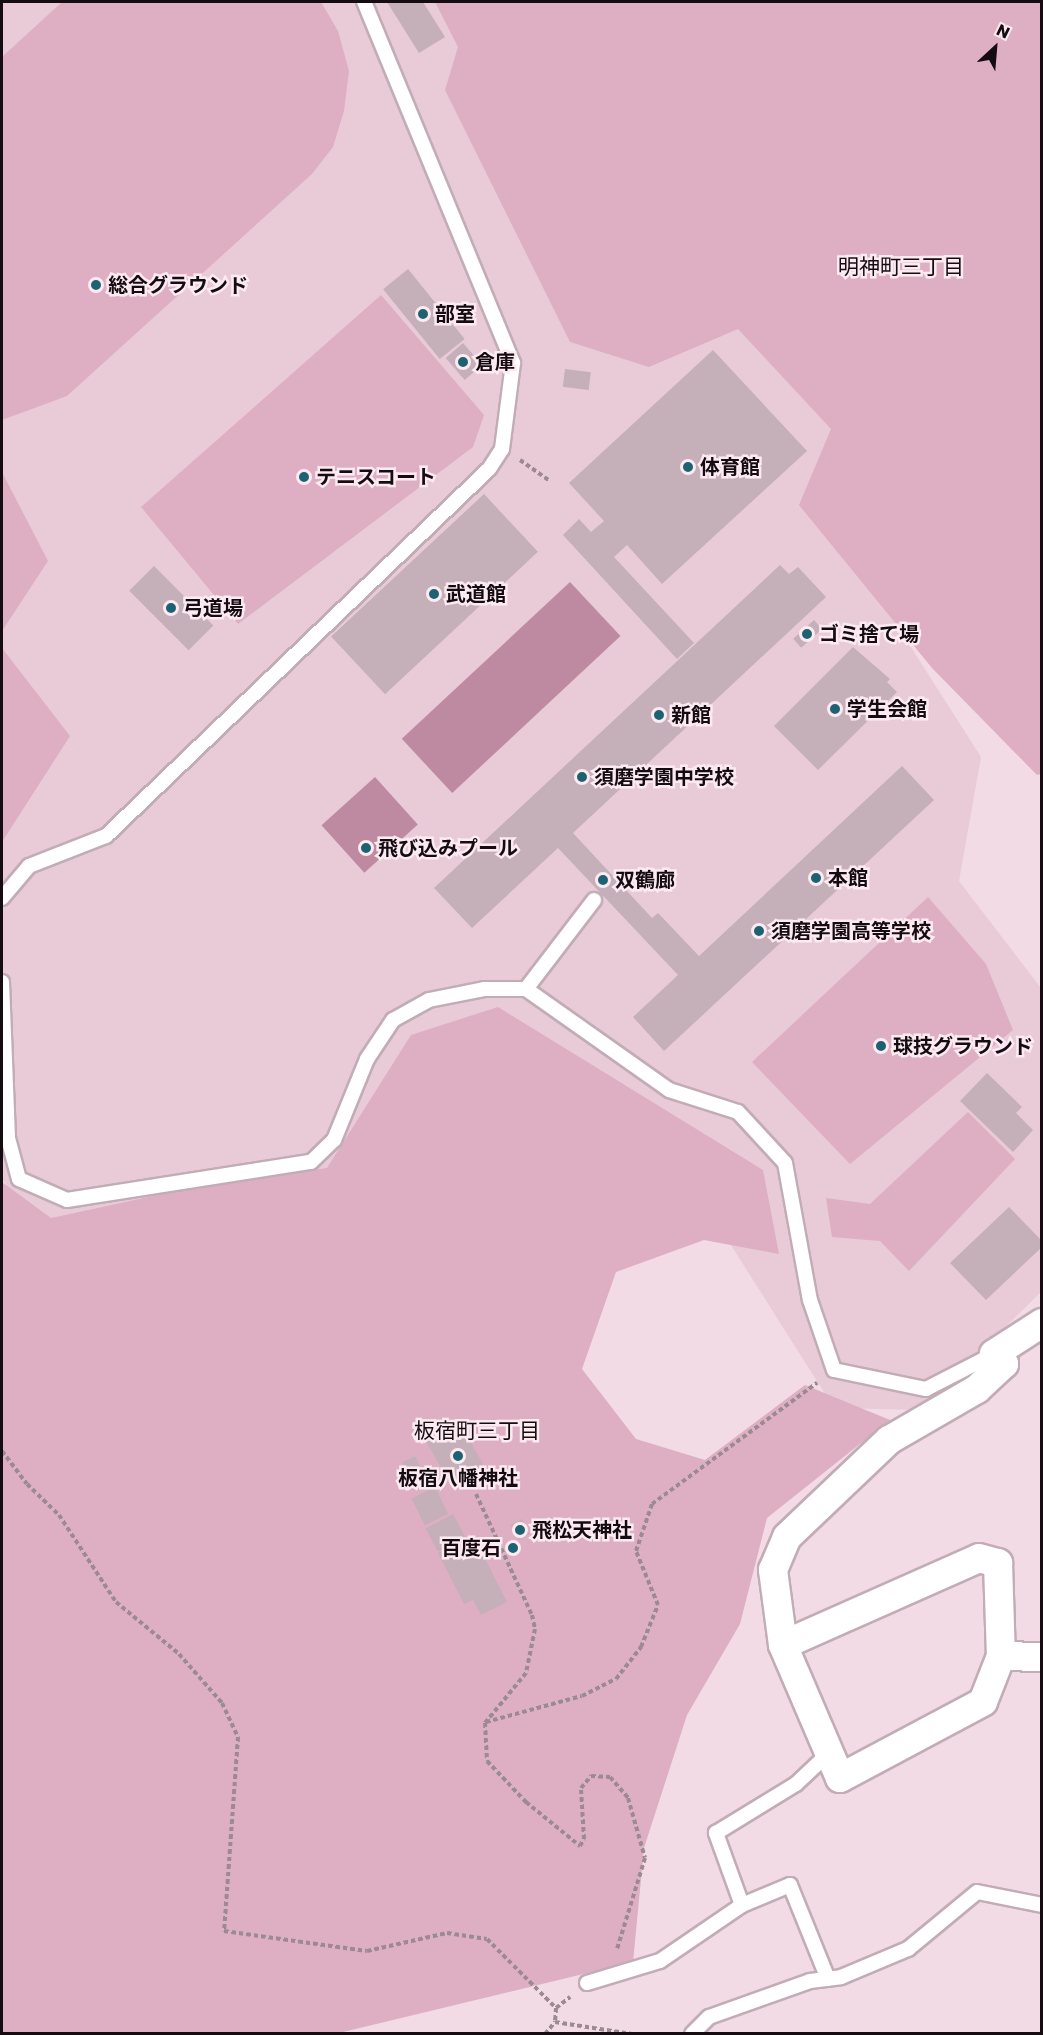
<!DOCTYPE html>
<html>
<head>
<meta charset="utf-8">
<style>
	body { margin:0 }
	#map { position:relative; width:1043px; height:2035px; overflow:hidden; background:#f2dbe5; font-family:Poppins,"Noto Sans JP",sans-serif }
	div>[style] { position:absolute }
	.built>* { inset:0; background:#e9cbd8 }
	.green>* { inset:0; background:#deaec3 }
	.water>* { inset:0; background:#be8aa1; transform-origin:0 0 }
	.building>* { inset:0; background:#c5afb8; transform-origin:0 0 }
	.path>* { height:4px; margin-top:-2px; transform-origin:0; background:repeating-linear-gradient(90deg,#9b8a92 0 4.5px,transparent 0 7.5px) }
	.roads { filter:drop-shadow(2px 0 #c2acb6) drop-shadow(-2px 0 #c2acb6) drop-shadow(0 2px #c2acb6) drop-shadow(0 -2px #c2acb6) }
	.service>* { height:14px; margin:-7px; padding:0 7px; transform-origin:7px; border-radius:7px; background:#fff }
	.minor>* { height:28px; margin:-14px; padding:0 14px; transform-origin:14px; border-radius:14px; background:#fff }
	.dots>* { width:16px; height:16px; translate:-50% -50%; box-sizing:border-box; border:3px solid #fceaf1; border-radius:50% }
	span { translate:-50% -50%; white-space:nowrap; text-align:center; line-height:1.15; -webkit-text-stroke:5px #fceaf1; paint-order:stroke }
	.poi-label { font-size:20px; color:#140c10; font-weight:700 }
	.left { translate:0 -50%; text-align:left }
	.right { translate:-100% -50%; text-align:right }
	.neighbourhood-label { font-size:21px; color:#140c10 }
	.frame { position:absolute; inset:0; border:3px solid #140c10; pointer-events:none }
	.north { position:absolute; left:965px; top:18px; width:60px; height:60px; -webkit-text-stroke:4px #fceaf1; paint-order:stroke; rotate:26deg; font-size:16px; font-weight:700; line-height:24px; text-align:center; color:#140c10 }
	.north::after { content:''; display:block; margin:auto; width:21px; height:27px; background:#140c10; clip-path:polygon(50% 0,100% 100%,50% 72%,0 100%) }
</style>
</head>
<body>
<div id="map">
	<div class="built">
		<i style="clip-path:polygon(2px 2px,452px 2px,741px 291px,866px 405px,821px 506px,981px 757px,959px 881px,1041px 988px,1041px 1292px,920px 1410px,834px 1408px,648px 1114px,342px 1190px,41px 1221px,2px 1180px)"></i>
	</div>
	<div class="green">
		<i style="clip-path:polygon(62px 2px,321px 2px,338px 31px,349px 71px,344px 111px,333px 147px,312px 174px,67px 396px,2px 420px,2px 57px)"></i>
		<i style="clip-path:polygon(435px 2px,1041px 2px,1041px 774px,1037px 775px,932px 668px,799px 505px,831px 429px,738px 329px,649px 367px,570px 342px,445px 90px,458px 47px)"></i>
		<i style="clip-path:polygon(381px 295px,484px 415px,473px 447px,238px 624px,141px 507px)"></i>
		<i style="clip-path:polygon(3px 474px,48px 561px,2px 631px,2px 475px)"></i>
		<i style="clip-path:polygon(2px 648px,70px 736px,2px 842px)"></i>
		<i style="clip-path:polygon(928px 897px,986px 964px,1013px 1030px,850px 1164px,752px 1062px)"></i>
		<i style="clip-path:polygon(498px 1007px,763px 1170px,779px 1254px,704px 1240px,616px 1272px,582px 1369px,636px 1439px,705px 1460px,805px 1385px,890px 1420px,767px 1518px,740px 1624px,687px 1715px,644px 1848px,633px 1962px,339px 2033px,2px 2033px,2px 1182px,51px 1218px,181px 1190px,327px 1168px,411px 1035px)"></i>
		<i style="clip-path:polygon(968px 1112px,1015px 1159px,909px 1271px,880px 1241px,832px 1237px,826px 1198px,870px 1204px)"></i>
	</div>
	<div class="water">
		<i style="left:570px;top:582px;width:74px;height:230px;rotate:47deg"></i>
		<i style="left:375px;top:777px;width:64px;height:72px;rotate:48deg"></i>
	</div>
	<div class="building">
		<i style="clip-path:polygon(387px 2px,423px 2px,445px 37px,419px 53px)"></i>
		<i style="left:408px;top:269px;width:90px;height:32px;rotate:51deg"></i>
		<i style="left:463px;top:343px;width:29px;height:23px;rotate:49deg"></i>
		<i style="clip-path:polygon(713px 350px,807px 451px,662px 584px,627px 545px,614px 557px,694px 643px,677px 659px,563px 535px,579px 519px,591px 532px,604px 521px,569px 483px)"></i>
		<i style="left:565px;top:369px;width:26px;height:18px;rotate:7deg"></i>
		<i style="left:484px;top:494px;width:79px;height:209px;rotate:47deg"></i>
		<i style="clip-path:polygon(780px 565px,789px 574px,798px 567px,826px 597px,573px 833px,652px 918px,658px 913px,699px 956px,902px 766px,934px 800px,664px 1051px,633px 1017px,678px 975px,558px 848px,472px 928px,434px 888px)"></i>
		<i style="left:154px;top:566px;width:84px;height:35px;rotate:45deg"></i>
		<i style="left:814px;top:620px;width:12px;height:28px;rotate:48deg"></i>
		<i style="clip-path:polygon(853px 647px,890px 679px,887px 682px,897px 692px,818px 770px,774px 726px)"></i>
		<i style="clip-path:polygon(987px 1073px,1022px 1107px,1016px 1113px,1033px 1130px,1013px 1152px,960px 1101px)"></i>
		<i style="clip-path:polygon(1009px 1207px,1042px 1241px,1042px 1247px,986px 1300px,950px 1263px)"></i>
		<i style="clip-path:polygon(460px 1423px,483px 1464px,474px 1469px,478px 1476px,460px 1486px,457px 1479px,449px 1482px,426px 1441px)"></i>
		<i style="left:415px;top:1456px;width:16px;height:14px;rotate:63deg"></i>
		<i style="left:435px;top:1487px;width:30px;height:26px;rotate:64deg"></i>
		<i style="left:453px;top:1514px;width:26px;height:31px;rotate:62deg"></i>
		<i style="left:522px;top:1519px;width:17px;height:13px;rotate:62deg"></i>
		<i style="clip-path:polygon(473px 1535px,507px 1602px,481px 1615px,473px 1600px,464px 1604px,438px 1553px)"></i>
	</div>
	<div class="path">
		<i style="left:520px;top:460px;width:35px;rotate:35deg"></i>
		<i style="left:2px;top:1451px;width:41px;rotate:52.9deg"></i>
		<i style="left:27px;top:1484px;width:45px;rotate:44.1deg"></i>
		<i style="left:59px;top:1515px;width:104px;rotate:56.8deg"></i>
		<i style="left:116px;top:1602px;width:82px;rotate:39.5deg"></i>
		<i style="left:179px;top:1654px;width:65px;rotate:48.7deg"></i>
		<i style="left:222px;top:1703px;width:38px;rotate:65deg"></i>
		<i style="left:238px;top:1737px;width:195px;rotate:94.1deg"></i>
		<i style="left:224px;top:1931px;width:144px;rotate:8deg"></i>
		<i style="left:367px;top:1951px;width:82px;rotate:-12.7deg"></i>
		<i style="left:447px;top:1933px;width:40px;rotate:8.5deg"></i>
		<i style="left:487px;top:1939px;width:98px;rotate:45deg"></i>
		<i style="left:476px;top:1494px;width:133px;rotate:65.2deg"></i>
		<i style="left:532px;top:1615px;width:14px;rotate:78deg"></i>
		<i style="left:535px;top:1629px;width:45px;rotate:101.6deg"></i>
		<i style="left:526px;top:1673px;width:65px;rotate:129.4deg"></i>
		<i style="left:485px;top:1723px;width:38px;rotate:87deg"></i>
		<i style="left:487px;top:1761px;width:57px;rotate:46.4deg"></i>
		<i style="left:526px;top:1802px;width:70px;rotate:39.2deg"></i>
		<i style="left:580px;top:1846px;width:8px;rotate:-60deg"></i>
		<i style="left:584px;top:1839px;width:51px;rotate:-93.4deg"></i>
		<i style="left:581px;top:1788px;width:16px;rotate:-50deg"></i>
		<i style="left:591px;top:1776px;width:19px;rotate:3deg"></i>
		<i style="left:610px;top:1777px;width:28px;rotate:49deg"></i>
		<i style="left:628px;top:1798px;width:62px;rotate:74.2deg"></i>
		<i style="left:645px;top:1858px;width:95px;rotate:107.1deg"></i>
		<i style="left:486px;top:1722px;width:99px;rotate:-15.2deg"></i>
		<i style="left:582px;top:1696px;width:38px;rotate:-27deg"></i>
		<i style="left:616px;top:1679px;width:41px;rotate:-52deg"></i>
		<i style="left:641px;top:1647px;width:45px;rotate:-68deg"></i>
		<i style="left:658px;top:1605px;width:58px;rotate:-112.2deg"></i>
		<i style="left:636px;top:1551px;width:50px;rotate:-71.2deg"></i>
		<i style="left:652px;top:1504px;width:205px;rotate:-36.3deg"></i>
		<i style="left:556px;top:2008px;width:18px;rotate:-38deg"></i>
		<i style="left:556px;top:2008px;width:14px;rotate:94deg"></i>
		<i style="left:555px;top:2022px;width:78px;rotate:8.9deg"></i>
		<i style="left:545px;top:2034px;width:16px;rotate:-50deg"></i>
	</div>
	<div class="roads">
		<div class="service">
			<i style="left:2px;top:898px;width:42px;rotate:-49.8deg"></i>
			<i style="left:29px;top:866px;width:83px;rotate:-21.3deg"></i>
			<i style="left:106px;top:836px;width:530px;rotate:-43.78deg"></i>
			<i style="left:489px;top:469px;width:24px;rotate:-57deg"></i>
			<i style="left:502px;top:449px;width:87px;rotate:-82.7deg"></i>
			<i style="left:513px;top:363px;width:391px;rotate:-112.4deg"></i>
			<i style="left:2px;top:982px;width:156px;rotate:87.8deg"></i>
			<i style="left:8px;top:1138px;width:42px;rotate:75deg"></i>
			<i style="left:19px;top:1179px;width:52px;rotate:23.6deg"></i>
			<i style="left:67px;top:1200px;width:247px;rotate:-8.9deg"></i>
			<i style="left:311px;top:1162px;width:32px;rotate:-44deg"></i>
			<i style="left:334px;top:1140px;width:87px;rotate:-67.8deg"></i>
			<i style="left:367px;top:1059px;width:47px;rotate:-56.3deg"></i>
			<i style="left:393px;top:1020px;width:41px;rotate:-29.1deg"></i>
			<i style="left:429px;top:1000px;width:56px;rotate:-11.3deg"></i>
			<i style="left:484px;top:989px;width:42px"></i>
			<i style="left:526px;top:989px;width:175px;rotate:35.2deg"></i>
			<i style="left:669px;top:1090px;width:72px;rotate:17.7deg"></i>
			<i style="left:738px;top:1112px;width:69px;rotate:47.3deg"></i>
			<i style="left:785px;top:1163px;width:139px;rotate:79.7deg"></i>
			<i style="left:810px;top:1300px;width:74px;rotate:71.1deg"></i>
			<i style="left:834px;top:1370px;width:94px;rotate:11.7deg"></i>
			<i style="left:926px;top:1389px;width:76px;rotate:-27.2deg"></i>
			<i style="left:526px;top:989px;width:112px;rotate:-52.6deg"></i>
			<i style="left:742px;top:1905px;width:77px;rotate:-109.9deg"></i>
			<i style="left:716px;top:1833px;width:94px;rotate:-31.5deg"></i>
			<i style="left:796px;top:1784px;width:45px;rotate:-43.2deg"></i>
			<i style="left:587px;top:1983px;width:76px;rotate:-16.8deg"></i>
			<i style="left:660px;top:1961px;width:99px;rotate:-34.3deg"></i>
			<i style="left:742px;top:1905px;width:52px;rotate:-22.6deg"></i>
			<i style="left:790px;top:1885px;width:101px;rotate:68deg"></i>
			<i style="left:692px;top:2034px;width:24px;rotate:-45deg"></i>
			<i style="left:709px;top:2017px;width:107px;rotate:-19.6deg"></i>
			<i style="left:810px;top:1981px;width:31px;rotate:-7deg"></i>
			<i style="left:841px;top:1977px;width:73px;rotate:-22.7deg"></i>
			<i style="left:908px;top:1949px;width:89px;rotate:-39.6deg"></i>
			<i style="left:977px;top:1892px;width:66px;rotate:11.3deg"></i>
		</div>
		<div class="minor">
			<i style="left:783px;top:1645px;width:214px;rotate:-23.9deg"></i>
			<i style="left:979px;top:1558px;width:20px;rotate:15deg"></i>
			<i style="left:998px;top:1563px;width:93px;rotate:88.2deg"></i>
			<i style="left:1001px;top:1656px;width:49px;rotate:111.4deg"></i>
			<i style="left:983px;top:1702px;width:162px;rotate:152deg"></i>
			<i style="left:840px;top:1778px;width:145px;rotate:-113.2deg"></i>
			<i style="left:783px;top:1645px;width:76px;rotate:-97.6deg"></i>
			<i style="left:773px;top:1570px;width:36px;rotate:-67deg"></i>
			<i style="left:787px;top:1537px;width:141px;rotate:-43.6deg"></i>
			<i style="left:889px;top:1440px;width:102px;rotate:-30.1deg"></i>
			<i style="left:977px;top:1389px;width:37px;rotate:-43deg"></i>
			<i style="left:1004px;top:1364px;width:14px;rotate:-135deg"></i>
			<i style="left:994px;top:1354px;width:57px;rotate:-32.9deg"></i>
			<i style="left:1001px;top:1656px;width:41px;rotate:1.4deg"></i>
		</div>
	</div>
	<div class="dots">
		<i style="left:96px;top:285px;background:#1d6273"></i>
		<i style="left:423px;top:314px;background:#1d6273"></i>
		<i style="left:463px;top:362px;background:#1d6273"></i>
		<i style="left:688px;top:467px;background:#1d6273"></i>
		<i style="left:304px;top:477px;background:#1d6273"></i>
		<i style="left:434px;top:594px;background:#1d6273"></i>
		<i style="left:171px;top:608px;background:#1d6273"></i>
		<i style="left:807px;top:634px;background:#1d6273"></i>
		<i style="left:835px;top:709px;background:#1d6273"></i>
		<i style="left:659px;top:715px;background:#1d6273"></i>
		<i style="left:582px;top:777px;background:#1d6273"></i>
		<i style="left:366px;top:848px;background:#1d6273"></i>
		<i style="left:816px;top:878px;background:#1d6273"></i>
		<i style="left:603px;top:880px;background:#1d6273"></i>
		<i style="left:759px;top:931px;background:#1d6273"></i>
		<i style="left:881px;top:1046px;background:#1d6273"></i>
		<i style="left:458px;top:1456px;background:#1d6273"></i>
		<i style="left:520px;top:1530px;background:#1d6273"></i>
		<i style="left:513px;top:1548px;background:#1d6273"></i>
	</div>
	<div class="poi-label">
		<span class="left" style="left:108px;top:285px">総合グラウンド</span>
		<span class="left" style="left:435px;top:314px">部室</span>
		<span class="left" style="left:475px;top:362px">倉庫</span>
		<span class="left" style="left:700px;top:467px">体育館</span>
		<span class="left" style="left:316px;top:477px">テニスコート</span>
		<span class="left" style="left:446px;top:594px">武道館</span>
		<span class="left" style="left:183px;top:608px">弓道場</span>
		<span class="left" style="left:819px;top:634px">ゴミ捨て場</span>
		<span class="left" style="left:847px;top:709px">学生会館</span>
		<span class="left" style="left:671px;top:715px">新館</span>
		<span class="left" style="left:594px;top:777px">須磨学園中学校</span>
		<span class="left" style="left:378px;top:848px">飛び込みプール</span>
		<span class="left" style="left:828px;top:878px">本館</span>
		<span class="left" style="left:615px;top:880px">双鶴廊</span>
		<span class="left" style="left:771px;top:931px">須磨学園高等学校</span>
		<span class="left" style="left:893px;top:1046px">球技グラウンド</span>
		<span style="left:458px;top:1478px">板宿八幡神社</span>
		<span class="left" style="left:532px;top:1530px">飛松天神社</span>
		<span class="right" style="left:501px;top:1548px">百度石</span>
	</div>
	<div class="neighbourhood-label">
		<span style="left:901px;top:267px">明神町三丁目</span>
		<span style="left:477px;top:1431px">板宿町三丁目</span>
	</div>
	<div class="frame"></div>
	<div class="north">N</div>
</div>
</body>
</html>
